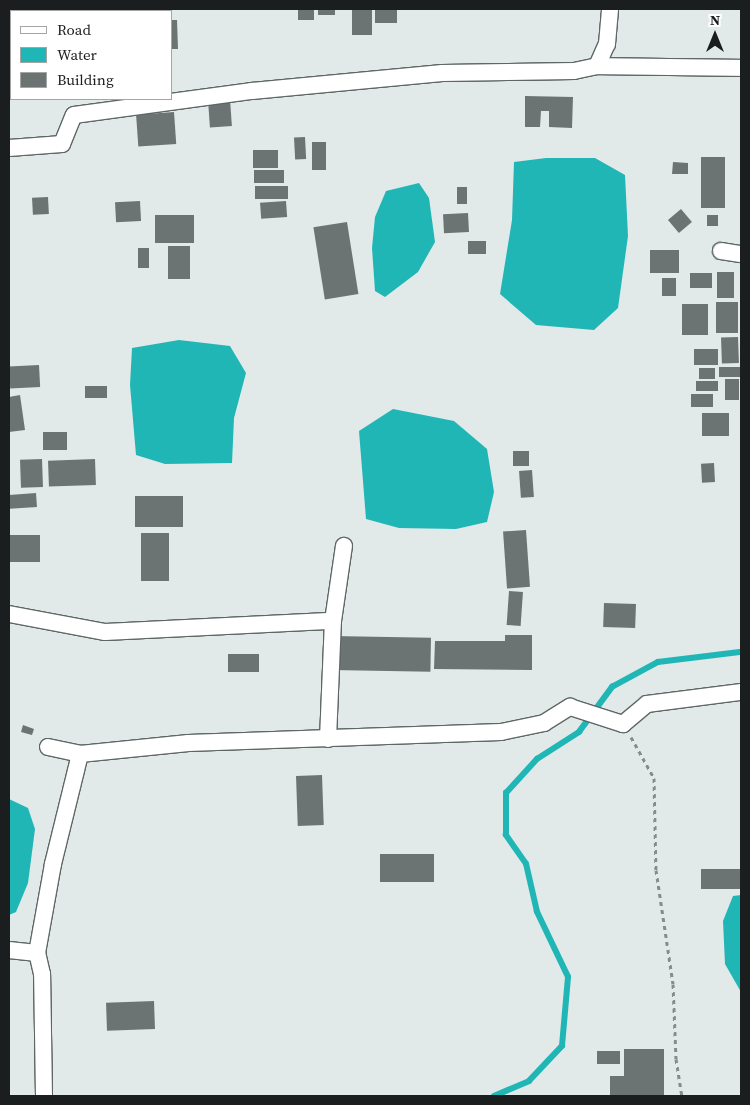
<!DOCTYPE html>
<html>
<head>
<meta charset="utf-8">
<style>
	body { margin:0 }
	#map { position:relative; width:750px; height:1105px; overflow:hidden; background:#e1e9e9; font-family:"Source Serif 4",serif }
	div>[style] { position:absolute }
	.water>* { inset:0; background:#20b6b6 }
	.stream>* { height:5.5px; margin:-2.75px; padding:0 2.75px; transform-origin:2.75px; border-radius:2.75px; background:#20b6b6 }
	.building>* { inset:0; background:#6c7373; transform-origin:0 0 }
	.path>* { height:3px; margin-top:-1.5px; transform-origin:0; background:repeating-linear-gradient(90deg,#868c8c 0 4px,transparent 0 8px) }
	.roads { filter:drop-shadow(1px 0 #5f6666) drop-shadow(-1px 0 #5f6666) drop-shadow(0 1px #5f6666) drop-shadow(0 -1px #5f6666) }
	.street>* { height:16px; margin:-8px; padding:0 8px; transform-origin:8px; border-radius:8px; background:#fff }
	span { translate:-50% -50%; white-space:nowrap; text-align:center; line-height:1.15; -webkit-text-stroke:4px #fff; paint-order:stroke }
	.frame { position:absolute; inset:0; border:10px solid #1b1e1e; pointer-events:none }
	.legend { position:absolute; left:10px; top:10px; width:162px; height:90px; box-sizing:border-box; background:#fff; border:1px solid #a4a5a5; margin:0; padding:6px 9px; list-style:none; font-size:15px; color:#1b1e1e }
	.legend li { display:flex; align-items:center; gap:10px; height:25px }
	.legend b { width:25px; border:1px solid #a4a5a5 }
	.north { position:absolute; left:690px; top:10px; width:50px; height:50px; -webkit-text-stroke:4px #fff; paint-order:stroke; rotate:0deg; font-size:14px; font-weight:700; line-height:20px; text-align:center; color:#1b1e1e }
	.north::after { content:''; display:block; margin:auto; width:18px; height:22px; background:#1b1e1e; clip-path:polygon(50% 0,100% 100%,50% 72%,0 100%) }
</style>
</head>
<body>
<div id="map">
	<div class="water">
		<i style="clip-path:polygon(546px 158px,595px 158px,625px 175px,628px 236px,618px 308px,594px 330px,536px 325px,500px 294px,512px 220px,514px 162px)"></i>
		<i style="clip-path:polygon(419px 183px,429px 198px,435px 242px,418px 272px,385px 297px,375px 291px,372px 248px,375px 217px,386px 191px)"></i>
		<i style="clip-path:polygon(179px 340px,230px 346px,246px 373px,234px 418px,232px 463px,165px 464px,136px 455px,130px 385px,132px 348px)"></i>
		<i style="clip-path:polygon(393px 409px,454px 421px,487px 449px,494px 492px,487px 522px,456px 529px,399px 528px,366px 519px,359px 431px)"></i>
		<i style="clip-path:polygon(9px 799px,28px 808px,35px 829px,28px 883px,16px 912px,9px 915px)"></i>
		<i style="clip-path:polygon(741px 895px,741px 992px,725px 964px,723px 921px,733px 896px)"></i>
	</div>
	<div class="stream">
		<i style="left:494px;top:1096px;width:38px;rotate:-23deg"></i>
		<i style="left:529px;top:1081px;width:48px;rotate:-46.7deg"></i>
		<i style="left:562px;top:1046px;width:69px;rotate:-85deg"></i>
		<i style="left:568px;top:977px;width:72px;rotate:-115.5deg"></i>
		<i style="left:537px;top:912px;width:49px;rotate:-102.9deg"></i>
		<i style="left:526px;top:864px;width:35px;rotate:-125deg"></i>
		<i style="left:506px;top:835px;width:42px;rotate:-90deg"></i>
		<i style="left:506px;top:793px;width:46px;rotate:-47.6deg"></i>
		<i style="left:537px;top:759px;width:50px;rotate:-32.7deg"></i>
		<i style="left:579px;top:732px;width:56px;rotate:-53.7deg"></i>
		<i style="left:612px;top:687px;width:52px;rotate:-28.5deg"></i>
		<i style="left:658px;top:662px;width:84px;rotate:-6.9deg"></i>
	</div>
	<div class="building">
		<i style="left:298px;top:9px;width:16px;height:11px"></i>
		<i style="left:318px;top:9px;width:17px;height:6px"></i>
		<i style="left:352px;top:9px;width:20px;height:26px"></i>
		<i style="left:375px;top:9px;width:22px;height:14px"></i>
		<i style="clip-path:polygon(171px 20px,177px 20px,178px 49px,171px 49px)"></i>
		<i style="clip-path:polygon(525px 96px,573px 97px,572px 128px,549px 127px,549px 111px,541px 111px,540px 127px,525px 127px)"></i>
		<i style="left:230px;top:99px;width:27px;height:22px;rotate:86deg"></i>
		<i style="left:174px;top:112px;width:32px;height:38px;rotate:86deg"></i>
		<i style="left:305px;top:137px;width:22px;height:11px;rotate:87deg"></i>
		<i style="left:312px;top:142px;width:14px;height:28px"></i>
		<i style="left:253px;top:150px;width:25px;height:18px"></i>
		<i style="left:701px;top:157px;width:24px;height:51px"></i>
		<i style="clip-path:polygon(673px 162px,688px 163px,688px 174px,672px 174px)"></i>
		<i style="left:284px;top:170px;width:13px;height:30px;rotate:90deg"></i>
		<i style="left:255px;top:186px;width:33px;height:13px"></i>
		<i style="left:457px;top:187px;width:10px;height:17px"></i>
		<i style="left:48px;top:197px;width:17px;height:16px;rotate:87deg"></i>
		<i style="left:140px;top:201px;width:20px;height:25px;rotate:87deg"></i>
		<i style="left:286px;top:201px;width:16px;height:26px;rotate:86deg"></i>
		<i style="left:681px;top:209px;width:17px;height:17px;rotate:50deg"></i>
		<i style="left:468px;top:213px;width:19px;height:25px;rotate:87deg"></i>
		<i style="left:194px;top:215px;width:28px;height:39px;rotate:90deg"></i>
		<i style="left:707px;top:215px;width:11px;height:11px"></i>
		<i style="left:347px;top:222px;width:73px;height:34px;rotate:81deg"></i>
		<i style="left:468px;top:241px;width:18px;height:13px"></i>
		<i style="left:168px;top:246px;width:22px;height:33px"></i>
		<i style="left:138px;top:248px;width:11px;height:20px"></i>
		<i style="left:650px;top:250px;width:29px;height:23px"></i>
		<i style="left:734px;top:272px;width:26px;height:17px;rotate:90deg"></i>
		<i style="left:690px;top:273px;width:22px;height:15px"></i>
		<i style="left:662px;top:278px;width:14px;height:18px"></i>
		<i style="left:716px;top:302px;width:22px;height:31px"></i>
		<i style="left:682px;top:304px;width:26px;height:31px"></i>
		<i style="left:738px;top:337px;width:26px;height:17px;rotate:88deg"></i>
		<i style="left:718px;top:349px;width:16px;height:24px;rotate:90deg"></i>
		<i style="left:39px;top:365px;width:22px;height:30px;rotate:87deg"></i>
		<i style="left:719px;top:367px;width:22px;height:10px"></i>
		<i style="left:699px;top:368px;width:16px;height:11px"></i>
		<i style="left:725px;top:379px;width:14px;height:21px"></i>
		<i style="left:696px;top:381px;width:22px;height:10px"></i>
		<i style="left:85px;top:386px;width:22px;height:12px"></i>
		<i style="left:713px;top:394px;width:13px;height:22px;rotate:90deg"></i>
		<i style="clip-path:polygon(20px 395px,25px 430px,9px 432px,9px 397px)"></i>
		<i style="left:702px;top:413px;width:27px;height:23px"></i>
		<i style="left:67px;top:432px;width:18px;height:24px;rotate:90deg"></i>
		<i style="left:529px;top:451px;width:15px;height:16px;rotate:90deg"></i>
		<i style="left:42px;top:459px;width:28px;height:22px;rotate:88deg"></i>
		<i style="left:95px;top:459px;width:26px;height:47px;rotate:88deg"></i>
		<i style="left:714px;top:463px;width:19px;height:13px;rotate:87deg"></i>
		<i style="left:532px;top:470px;width:27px;height:13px;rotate:86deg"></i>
		<i style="left:36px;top:493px;width:14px;height:27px;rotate:86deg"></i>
		<i style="left:135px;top:496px;width:48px;height:31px"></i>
		<i style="left:526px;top:530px;width:57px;height:23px;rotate:86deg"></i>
		<i style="left:141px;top:533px;width:28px;height:48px"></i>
		<i style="left:9px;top:535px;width:31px;height:27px"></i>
		<i style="left:509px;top:591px;width:14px;height:34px;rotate:4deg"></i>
		<i style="left:604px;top:603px;width:32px;height:24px;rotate:2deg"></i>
		<i style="clip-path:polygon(505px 635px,532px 635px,532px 670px,434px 669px,435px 641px,505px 641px)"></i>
		<i style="left:332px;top:636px;width:99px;height:34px;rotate:1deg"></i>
		<i style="left:228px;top:654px;width:31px;height:18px"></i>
		<i style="clip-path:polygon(23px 725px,34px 729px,32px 735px,21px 732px)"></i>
		<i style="left:322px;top:775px;width:50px;height:26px;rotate:88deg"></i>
		<i style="left:380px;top:854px;width:54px;height:28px"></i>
		<i style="left:741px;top:869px;width:20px;height:40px;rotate:90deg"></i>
		<i style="left:154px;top:1001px;width:28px;height:48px;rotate:88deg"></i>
		<i style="clip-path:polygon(624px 1049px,664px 1049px,664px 1096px,610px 1096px,610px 1076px,624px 1076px)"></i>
		<i style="left:620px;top:1051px;width:13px;height:23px;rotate:90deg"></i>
	</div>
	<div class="path">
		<i style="left:631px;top:737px;width:47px;rotate:60.7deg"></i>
		<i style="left:654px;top:778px;width:92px;rotate:88.8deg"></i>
		<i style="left:656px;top:870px;width:115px;rotate:81.5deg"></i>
		<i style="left:673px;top:984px;width:75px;rotate:87.7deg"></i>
		<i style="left:676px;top:1059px;width:37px;rotate:81deg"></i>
	</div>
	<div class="roads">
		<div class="street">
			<i style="left:597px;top:66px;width:144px;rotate:0.8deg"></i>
			<i style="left:9px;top:148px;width:53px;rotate:-4.3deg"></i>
			<i style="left:62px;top:144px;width:31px;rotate:-68deg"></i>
			<i style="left:74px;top:115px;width:180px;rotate:-7.7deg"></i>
			<i style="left:252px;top:91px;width:191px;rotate:-5.4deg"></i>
			<i style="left:442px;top:73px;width:132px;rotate:-0.9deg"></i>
			<i style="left:574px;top:71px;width:24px;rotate:-12deg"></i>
			<i style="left:597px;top:66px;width:24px;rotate:-66deg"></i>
			<i style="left:607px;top:44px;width:35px;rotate:-85deg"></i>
			<i style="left:721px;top:251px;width:20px;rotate:9deg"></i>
			<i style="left:9px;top:614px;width:98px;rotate:10.6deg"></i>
			<i style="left:105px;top:632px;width:228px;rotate:-2.8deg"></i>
			<i style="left:328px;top:739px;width:118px;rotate:-87.6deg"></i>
			<i style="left:333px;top:621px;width:76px;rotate:-81.7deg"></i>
			<i style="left:48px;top:747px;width:33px;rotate:12deg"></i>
			<i style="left:80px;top:754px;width:109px;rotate:-5.8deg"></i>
			<i style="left:188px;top:743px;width:313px;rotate:-2deg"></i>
			<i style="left:501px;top:732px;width:44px;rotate:-11.8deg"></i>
			<i style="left:544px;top:723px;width:31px;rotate:-32deg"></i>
			<i style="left:570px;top:707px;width:56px;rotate:17.8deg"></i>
			<i style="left:623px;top:724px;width:31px;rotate:-40deg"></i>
			<i style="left:647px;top:704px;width:95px;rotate:-7.3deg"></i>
			<i style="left:9px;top:950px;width:28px;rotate:6deg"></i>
			<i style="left:44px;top:1096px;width:122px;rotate:-90.9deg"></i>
			<i style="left:42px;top:974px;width:22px;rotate:-103deg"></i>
			<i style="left:37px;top:953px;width:90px;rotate:-79.8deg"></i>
			<i style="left:53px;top:864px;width:113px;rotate:-76.2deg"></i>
		</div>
	</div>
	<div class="frame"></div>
	<ul class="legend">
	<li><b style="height:6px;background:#fff"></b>Road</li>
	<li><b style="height:14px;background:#20b6b6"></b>Water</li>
	<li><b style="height:14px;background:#6c7373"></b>Building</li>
	</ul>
	<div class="north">N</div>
</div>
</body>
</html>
